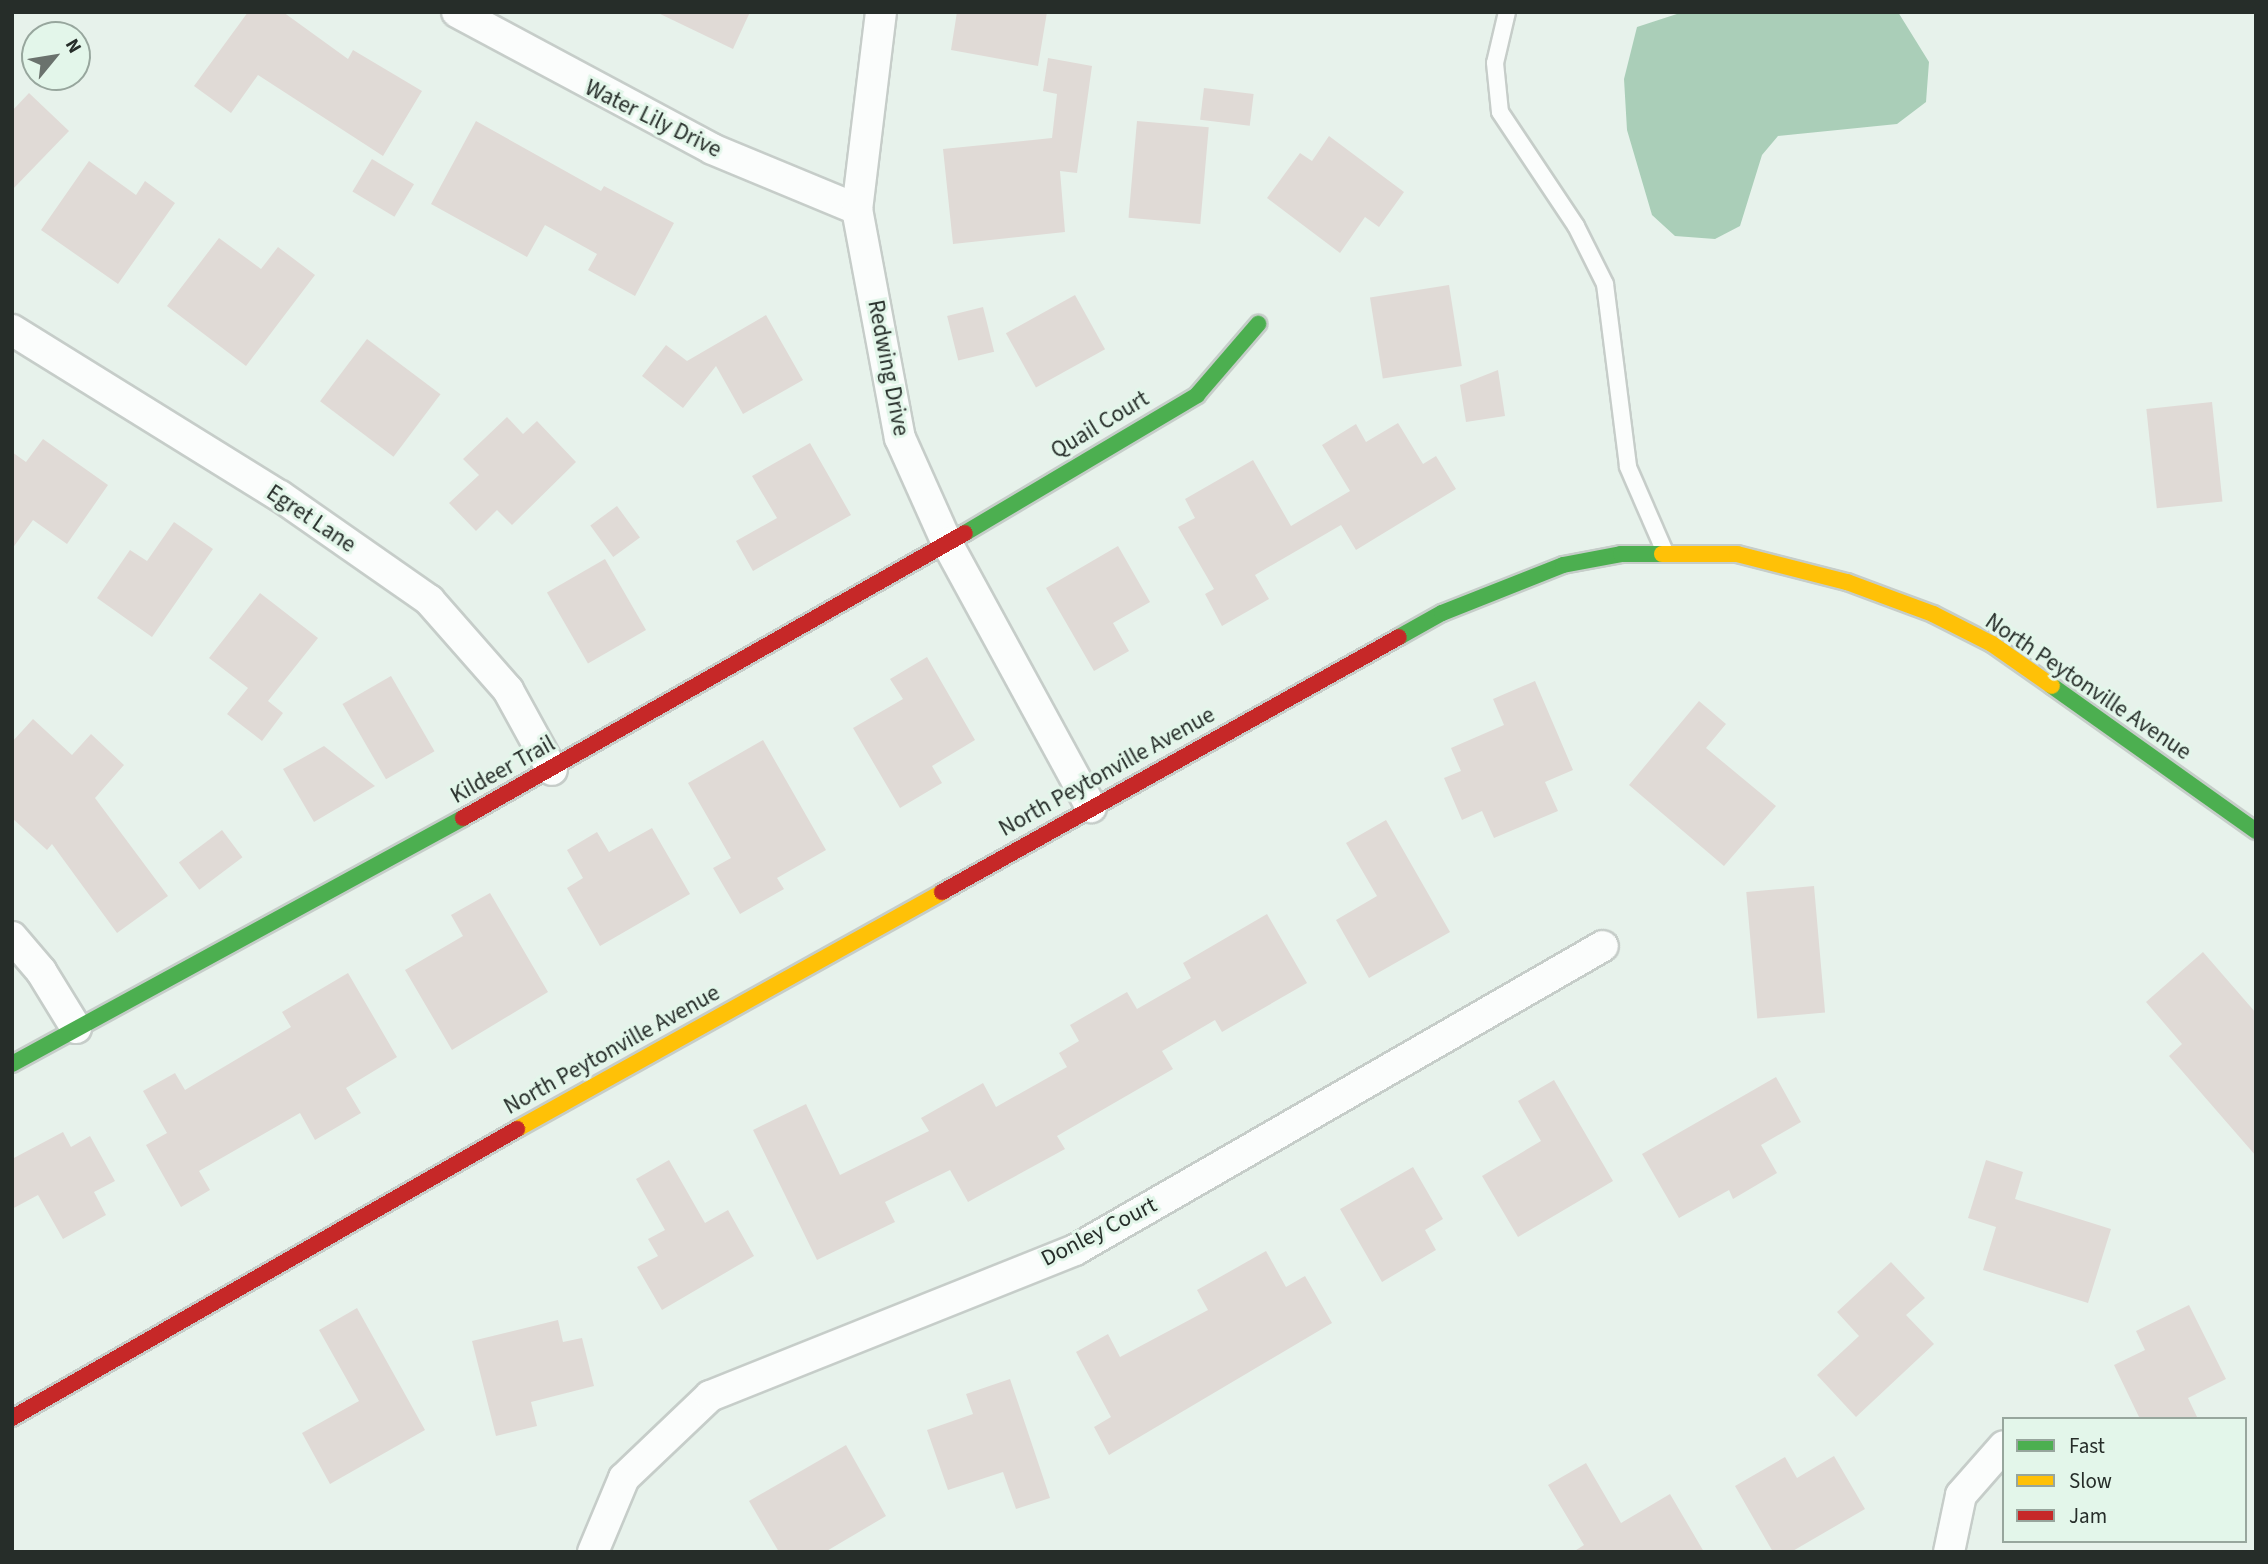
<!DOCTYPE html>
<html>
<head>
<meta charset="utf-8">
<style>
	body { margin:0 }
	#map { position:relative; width:2268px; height:1564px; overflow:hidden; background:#e7f2eb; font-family:"Source Sans 3",sans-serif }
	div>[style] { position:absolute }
	.water>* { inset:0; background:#aaceb8 }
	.building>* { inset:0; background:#e0dad6; transform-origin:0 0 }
	.roads { filter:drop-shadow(2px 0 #c6cdc9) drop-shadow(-2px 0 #c6cdc9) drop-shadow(0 2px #c6cdc9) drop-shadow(0 -2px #c6cdc9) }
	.lane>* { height:16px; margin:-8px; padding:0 8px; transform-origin:8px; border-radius:8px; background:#fbfdfc }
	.street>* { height:30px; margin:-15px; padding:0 15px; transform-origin:15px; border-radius:15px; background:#fbfdfc }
	.fast>* { height:16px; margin:-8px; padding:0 8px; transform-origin:8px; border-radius:8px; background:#4caf50 }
	.slow>* { height:16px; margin:-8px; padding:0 8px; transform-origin:8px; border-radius:8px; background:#ffc107 }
	.jam>* { height:16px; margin:-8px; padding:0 8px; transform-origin:8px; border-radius:8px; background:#c62828 }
	span { translate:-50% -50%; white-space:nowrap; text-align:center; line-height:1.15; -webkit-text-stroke:6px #e3f6ea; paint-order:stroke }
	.street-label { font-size:23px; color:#262d29 }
	.frame { position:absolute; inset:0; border:14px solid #262d29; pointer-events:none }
	.legend { position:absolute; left:2002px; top:1417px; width:245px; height:126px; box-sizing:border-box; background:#e3f6ea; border:2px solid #97a69d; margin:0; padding:9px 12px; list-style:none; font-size:21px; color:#262d29 }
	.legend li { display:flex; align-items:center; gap:14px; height:35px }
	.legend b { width:35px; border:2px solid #97a69d }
	.north { position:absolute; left:21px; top:21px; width:70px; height:70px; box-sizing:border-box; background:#e3f6ea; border:2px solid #97a69d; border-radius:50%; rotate:60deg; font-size:19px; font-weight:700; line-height:28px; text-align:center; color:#262d29 }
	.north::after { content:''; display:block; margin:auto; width:24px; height:32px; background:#6a726d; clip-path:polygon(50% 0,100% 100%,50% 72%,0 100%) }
</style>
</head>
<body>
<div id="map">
	<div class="water">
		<i style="clip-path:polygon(1683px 12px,1898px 12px,1929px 62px,1926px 102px,1897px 124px,1778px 136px,1762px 155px,1740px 226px,1715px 239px,1675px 236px,1652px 215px,1627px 130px,1624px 79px,1637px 27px)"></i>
	</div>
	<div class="building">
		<i style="clip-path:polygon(248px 12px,283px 12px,348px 59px,353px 50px,422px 91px,383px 156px,258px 75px,231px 113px,194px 86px)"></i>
		<i style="clip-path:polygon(656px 12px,750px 12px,733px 49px)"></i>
		<i style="clip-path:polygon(957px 12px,1047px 12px,1038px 66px,951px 50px)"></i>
		<i style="clip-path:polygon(1048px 58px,1092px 66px,1077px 173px,1060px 171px,1065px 232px,953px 244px,943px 149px,1052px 138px,1057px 94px,1043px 91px)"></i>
		<i style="left:1204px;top:88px;width:50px;height:32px;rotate:7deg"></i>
		<i style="clip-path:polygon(29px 93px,69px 131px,12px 190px,12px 111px)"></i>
		<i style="clip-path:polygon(476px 121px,601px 191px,604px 186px,674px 223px,635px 296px,588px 270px,597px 254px,545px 225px,527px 257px,431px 204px)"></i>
		<i style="left:1137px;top:121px;width:72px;height:97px;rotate:5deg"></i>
		<i style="clip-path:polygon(1329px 136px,1404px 192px,1379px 227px,1365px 217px,1340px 253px,1267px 198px,1300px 153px,1312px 161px)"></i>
		<i style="left:372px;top:159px;width:49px;height:38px;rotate:31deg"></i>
		<i style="clip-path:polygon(89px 161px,136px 195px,145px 181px,175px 203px,118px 284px,41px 230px)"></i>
		<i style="clip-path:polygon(219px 238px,261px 269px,278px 247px,315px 275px,246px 366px,167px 306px)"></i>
		<i style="left:1449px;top:285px;width:82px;height:80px;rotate:81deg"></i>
		<i style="left:1075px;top:295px;width:62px;height:79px;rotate:61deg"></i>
		<i style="left:983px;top:307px;width:46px;height:37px;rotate:76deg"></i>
		<i style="clip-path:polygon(766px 315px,803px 380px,743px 414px,716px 366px,683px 408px,642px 376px,666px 345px,687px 361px)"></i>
		<i style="left:367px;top:339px;width:92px;height:78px;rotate:37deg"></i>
		<i style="clip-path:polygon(1498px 370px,1505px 416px,1466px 422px,1460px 385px)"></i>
		<i style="left:2212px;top:402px;width:100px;height:66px;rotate:84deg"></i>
		<i style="clip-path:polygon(507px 417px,523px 434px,537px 421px,576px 462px,512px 525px,497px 510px,476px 531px,449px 503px,479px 475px,463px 459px)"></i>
		<i style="clip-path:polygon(1398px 423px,1423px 464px,1436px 456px,1456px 489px,1356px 550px,1341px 525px,1255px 575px,1269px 599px,1222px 626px,1205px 594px,1214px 589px,1178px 527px,1195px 518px,1185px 499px,1253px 460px,1291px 526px,1350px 491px,1322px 445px,1356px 424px,1366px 442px)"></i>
		<i style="clip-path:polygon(43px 439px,108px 485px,67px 544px,33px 520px,12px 549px,12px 452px,26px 462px)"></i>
		<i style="clip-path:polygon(810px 443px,851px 515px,753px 571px,736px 541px,777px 518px,752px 476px)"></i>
		<i style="left:617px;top:506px;width:39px;height:33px;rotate:54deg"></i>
		<i style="clip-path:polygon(174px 522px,213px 549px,152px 637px,97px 598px,130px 550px,147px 561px)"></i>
		<i style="clip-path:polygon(1118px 546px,1150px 602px,1113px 623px,1129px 651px,1094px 671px,1046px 588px)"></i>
		<i style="left:605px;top:559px;width:82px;height:67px;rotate:60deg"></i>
		<i style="clip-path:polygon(260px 593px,318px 638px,268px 701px,283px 713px,262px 741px,227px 714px,248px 688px,209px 658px)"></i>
		<i style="clip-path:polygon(927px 657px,975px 740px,932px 766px,942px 783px,900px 808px,853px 728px,903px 699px,890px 679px)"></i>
		<i style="left:391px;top:676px;width:87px;height:56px;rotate:60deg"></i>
		<i style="clip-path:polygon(1535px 681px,1573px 770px,1545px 782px,1558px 811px,1494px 838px,1482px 811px,1462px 820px,1444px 778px,1461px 771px,1451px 748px,1504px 725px,1493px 699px)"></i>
		<i style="clip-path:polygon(1699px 701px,1726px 724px,1706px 748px,1776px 806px,1724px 866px,1629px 785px)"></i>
		<i style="clip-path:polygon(33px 719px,72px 755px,91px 734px,124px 765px,95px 798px,168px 896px,117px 933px,52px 844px,47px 850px,12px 818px,12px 742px)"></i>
		<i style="clip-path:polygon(763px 740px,826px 850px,777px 878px,784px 889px,740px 914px,713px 868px,731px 858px,688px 783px)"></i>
		<i style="clip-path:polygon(324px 746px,375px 786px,314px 822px,283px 769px)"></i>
		<i style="clip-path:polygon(1386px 820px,1450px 932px,1369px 978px,1336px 920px,1377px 896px,1346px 843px)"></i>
		<i style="clip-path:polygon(652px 828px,690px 894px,600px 946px,567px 888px,583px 878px,567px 850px,597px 832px,609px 852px)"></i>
		<i style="left:222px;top:830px;width:34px;height:54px;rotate:53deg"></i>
		<i style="left:1814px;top:886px;width:127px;height:68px;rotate:85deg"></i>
		<i style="clip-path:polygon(490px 893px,548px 992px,452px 1050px,405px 970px,463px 936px,451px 915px)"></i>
		<i style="clip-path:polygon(1267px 914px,1307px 983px,1222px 1032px,1215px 1020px,1162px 1051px,1173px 1069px,1057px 1136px,1065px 1149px,968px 1202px,950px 1170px,885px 1202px,895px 1222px,817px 1260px,753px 1130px,806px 1104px,840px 1175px,929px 1131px,921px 1118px,983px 1083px,996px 1107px,1067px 1067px,1059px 1053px,1079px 1041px,1070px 1025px,1127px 992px,1137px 1009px,1191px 978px,1183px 963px)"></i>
		<i style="clip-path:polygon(2203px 952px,2256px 1013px,2256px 1156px,2169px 1056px,2182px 1044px,2146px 1002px)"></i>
		<i style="clip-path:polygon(348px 973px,397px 1057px,346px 1088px,361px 1113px,315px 1140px,300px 1113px,199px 1171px,210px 1190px,181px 1207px,146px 1145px,167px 1133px,143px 1091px,175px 1073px,185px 1090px,291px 1027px,282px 1012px)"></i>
		<i style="clip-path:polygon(1776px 1077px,1801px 1122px,1761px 1145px,1777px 1173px,1733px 1199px,1729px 1190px,1679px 1218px,1642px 1154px)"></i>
		<i style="clip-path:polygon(1554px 1080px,1613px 1181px,1518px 1237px,1482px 1176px,1541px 1141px,1518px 1101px)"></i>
		<i style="clip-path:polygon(63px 1132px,71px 1147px,90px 1136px,115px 1181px,94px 1192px,106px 1215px,63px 1239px,38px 1195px,12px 1209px,12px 1159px)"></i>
		<i style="clip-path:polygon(669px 1160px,705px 1223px,728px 1210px,754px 1256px,662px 1310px,637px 1267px,658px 1256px,648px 1239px,665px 1230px,636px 1179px)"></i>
		<i style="clip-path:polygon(1986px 1160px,2023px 1172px,2015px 1199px,2111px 1229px,2088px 1303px,1983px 1270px,1996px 1227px,1968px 1218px)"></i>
		<i style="clip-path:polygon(1413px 1167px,1443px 1219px,1425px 1230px,1436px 1250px,1382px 1282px,1340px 1209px)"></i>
		<i style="clip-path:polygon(1266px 1251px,1286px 1287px,1305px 1276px,1332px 1323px,1109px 1455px,1094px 1427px,1111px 1417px,1076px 1352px,1108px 1334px,1120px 1357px,1208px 1310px,1197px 1290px)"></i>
		<i style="clip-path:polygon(1891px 1262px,1925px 1298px,1906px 1315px,1934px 1344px,1856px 1417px,1817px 1375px,1859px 1336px,1837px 1312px)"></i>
		<i style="clip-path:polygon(2189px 1305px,2226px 1379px,2188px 1398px,2198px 1419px,2140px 1419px,2114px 1365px,2145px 1350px,2136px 1331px)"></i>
		<i style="clip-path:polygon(357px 1308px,425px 1430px,330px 1484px,302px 1433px,359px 1401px,319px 1330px)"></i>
		<i style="clip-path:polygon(558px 1320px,563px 1342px,582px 1338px,594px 1386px,531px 1402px,537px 1426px,496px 1436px,472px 1341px)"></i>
		<i style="clip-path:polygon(1010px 1379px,1050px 1498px,1016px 1509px,1003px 1472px,948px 1490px,927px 1430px,973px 1414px,966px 1394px)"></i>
		<i style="clip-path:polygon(846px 1445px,886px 1516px,825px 1552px,779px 1552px,749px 1501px)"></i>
		<i style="clip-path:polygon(1834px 1456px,1865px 1509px,1791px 1552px,1773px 1552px,1735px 1486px,1785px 1457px,1797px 1478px)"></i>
		<i style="clip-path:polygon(1586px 1463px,1621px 1523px,1670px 1494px,1704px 1552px,1573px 1552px,1584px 1545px,1548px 1485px)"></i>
	</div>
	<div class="roads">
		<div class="lane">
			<i style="left:1507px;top:12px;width:52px;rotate:103.2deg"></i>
			<i style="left:1495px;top:63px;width:49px;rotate:84.2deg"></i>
			<i style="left:1500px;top:112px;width:137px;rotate:56.3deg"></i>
			<i style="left:1576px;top:226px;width:65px;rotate:63.4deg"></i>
			<i style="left:1605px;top:284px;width:184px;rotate:82.8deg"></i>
			<i style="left:1628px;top:467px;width:93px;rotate:66.5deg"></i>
		</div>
		<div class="street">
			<i style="left:457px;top:12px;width:289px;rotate:28.2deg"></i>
			<i style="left:712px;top:149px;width:157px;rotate:22.5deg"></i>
			<i style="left:881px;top:12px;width:198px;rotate:96.9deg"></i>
			<i style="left:857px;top:209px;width:233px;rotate:79.4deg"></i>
			<i style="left:900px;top:438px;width:115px;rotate:65.9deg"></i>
			<i style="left:947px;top:543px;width:301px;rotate:61.4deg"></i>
			<i style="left:12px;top:330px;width:315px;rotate:31.8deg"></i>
			<i style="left:280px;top:496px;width:182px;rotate:34.9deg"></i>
			<i style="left:429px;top:600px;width:120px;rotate:48.7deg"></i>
			<i style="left:508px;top:690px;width:91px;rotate:61.2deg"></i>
			<i style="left:12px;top:937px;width:45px;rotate:49.5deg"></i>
			<i style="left:41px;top:971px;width:67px;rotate:58.4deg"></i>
			<i style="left:593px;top:1552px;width:80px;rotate:-67.3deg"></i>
			<i style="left:624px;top:1478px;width:119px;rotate:-43.6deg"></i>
			<i style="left:710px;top:1396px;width:393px;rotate:-21.8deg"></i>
			<i style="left:1075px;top:1250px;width:609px;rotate:-29.93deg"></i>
			<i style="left:1949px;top:1552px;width:58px;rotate:-78.1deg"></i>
			<i style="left:1961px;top:1495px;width:65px;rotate:-48.7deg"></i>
		</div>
		<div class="fast">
			<i style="left:965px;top:533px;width:270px;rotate:-30.7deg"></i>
			<i style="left:1197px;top:395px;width:94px;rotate:-49.3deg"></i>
			<i style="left:1399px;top:637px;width:49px;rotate:-29.2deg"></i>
			<i style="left:1442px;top:613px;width:130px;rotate:-21.6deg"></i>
			<i style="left:1563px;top:565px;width:59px;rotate:-10.7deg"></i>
			<i style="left:1621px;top:554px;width:41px"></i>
			<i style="left:2052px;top:686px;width:250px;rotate:35.4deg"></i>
			<i style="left:12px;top:1064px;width:514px;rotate:-28.61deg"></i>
		</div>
		<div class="slow">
			<i style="left:1662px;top:554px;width:75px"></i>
			<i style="left:1737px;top:554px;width:114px;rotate:14.3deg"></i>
			<i style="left:1847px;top:582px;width:92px;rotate:20.4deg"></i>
			<i style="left:1933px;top:614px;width:66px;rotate:27deg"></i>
			<i style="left:1992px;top:644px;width:73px;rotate:35deg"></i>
			<i style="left:517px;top:1129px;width:487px;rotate:-29.1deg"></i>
		</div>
		<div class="jam">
			<i style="left:463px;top:818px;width:577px;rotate:-29.58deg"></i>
			<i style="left:942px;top:892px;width:523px;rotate:-29.16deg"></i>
			<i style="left:12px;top:1418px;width:582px;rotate:-29.78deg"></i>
		</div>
	</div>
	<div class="street-label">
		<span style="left:653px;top:119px;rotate:26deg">Water Lily Drive</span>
		<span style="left:888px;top:368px;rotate:79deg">Redwing Drive</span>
		<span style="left:1100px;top:425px;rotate:-31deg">Quail Court</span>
		<span style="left:311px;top:519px;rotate:34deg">Egret Lane</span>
		<span style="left:2088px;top:687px;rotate:34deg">North Peytonville Avenue</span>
		<span style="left:503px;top:770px;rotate:-29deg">Kildeer Trail</span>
		<span style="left:1107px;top:772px;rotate:-29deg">North Peytonville Avenue</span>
		<span style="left:612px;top:1050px;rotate:-29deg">North Peytonville Avenue</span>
		<span style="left:1099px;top:1232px;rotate:-27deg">Donley Court</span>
	</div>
	<div class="frame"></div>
	<ul class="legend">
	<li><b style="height:9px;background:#4caf50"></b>Fast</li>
	<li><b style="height:9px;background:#ffc107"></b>Slow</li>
	<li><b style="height:9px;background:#c62828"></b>Jam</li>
	</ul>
	<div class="north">N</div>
</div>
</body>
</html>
